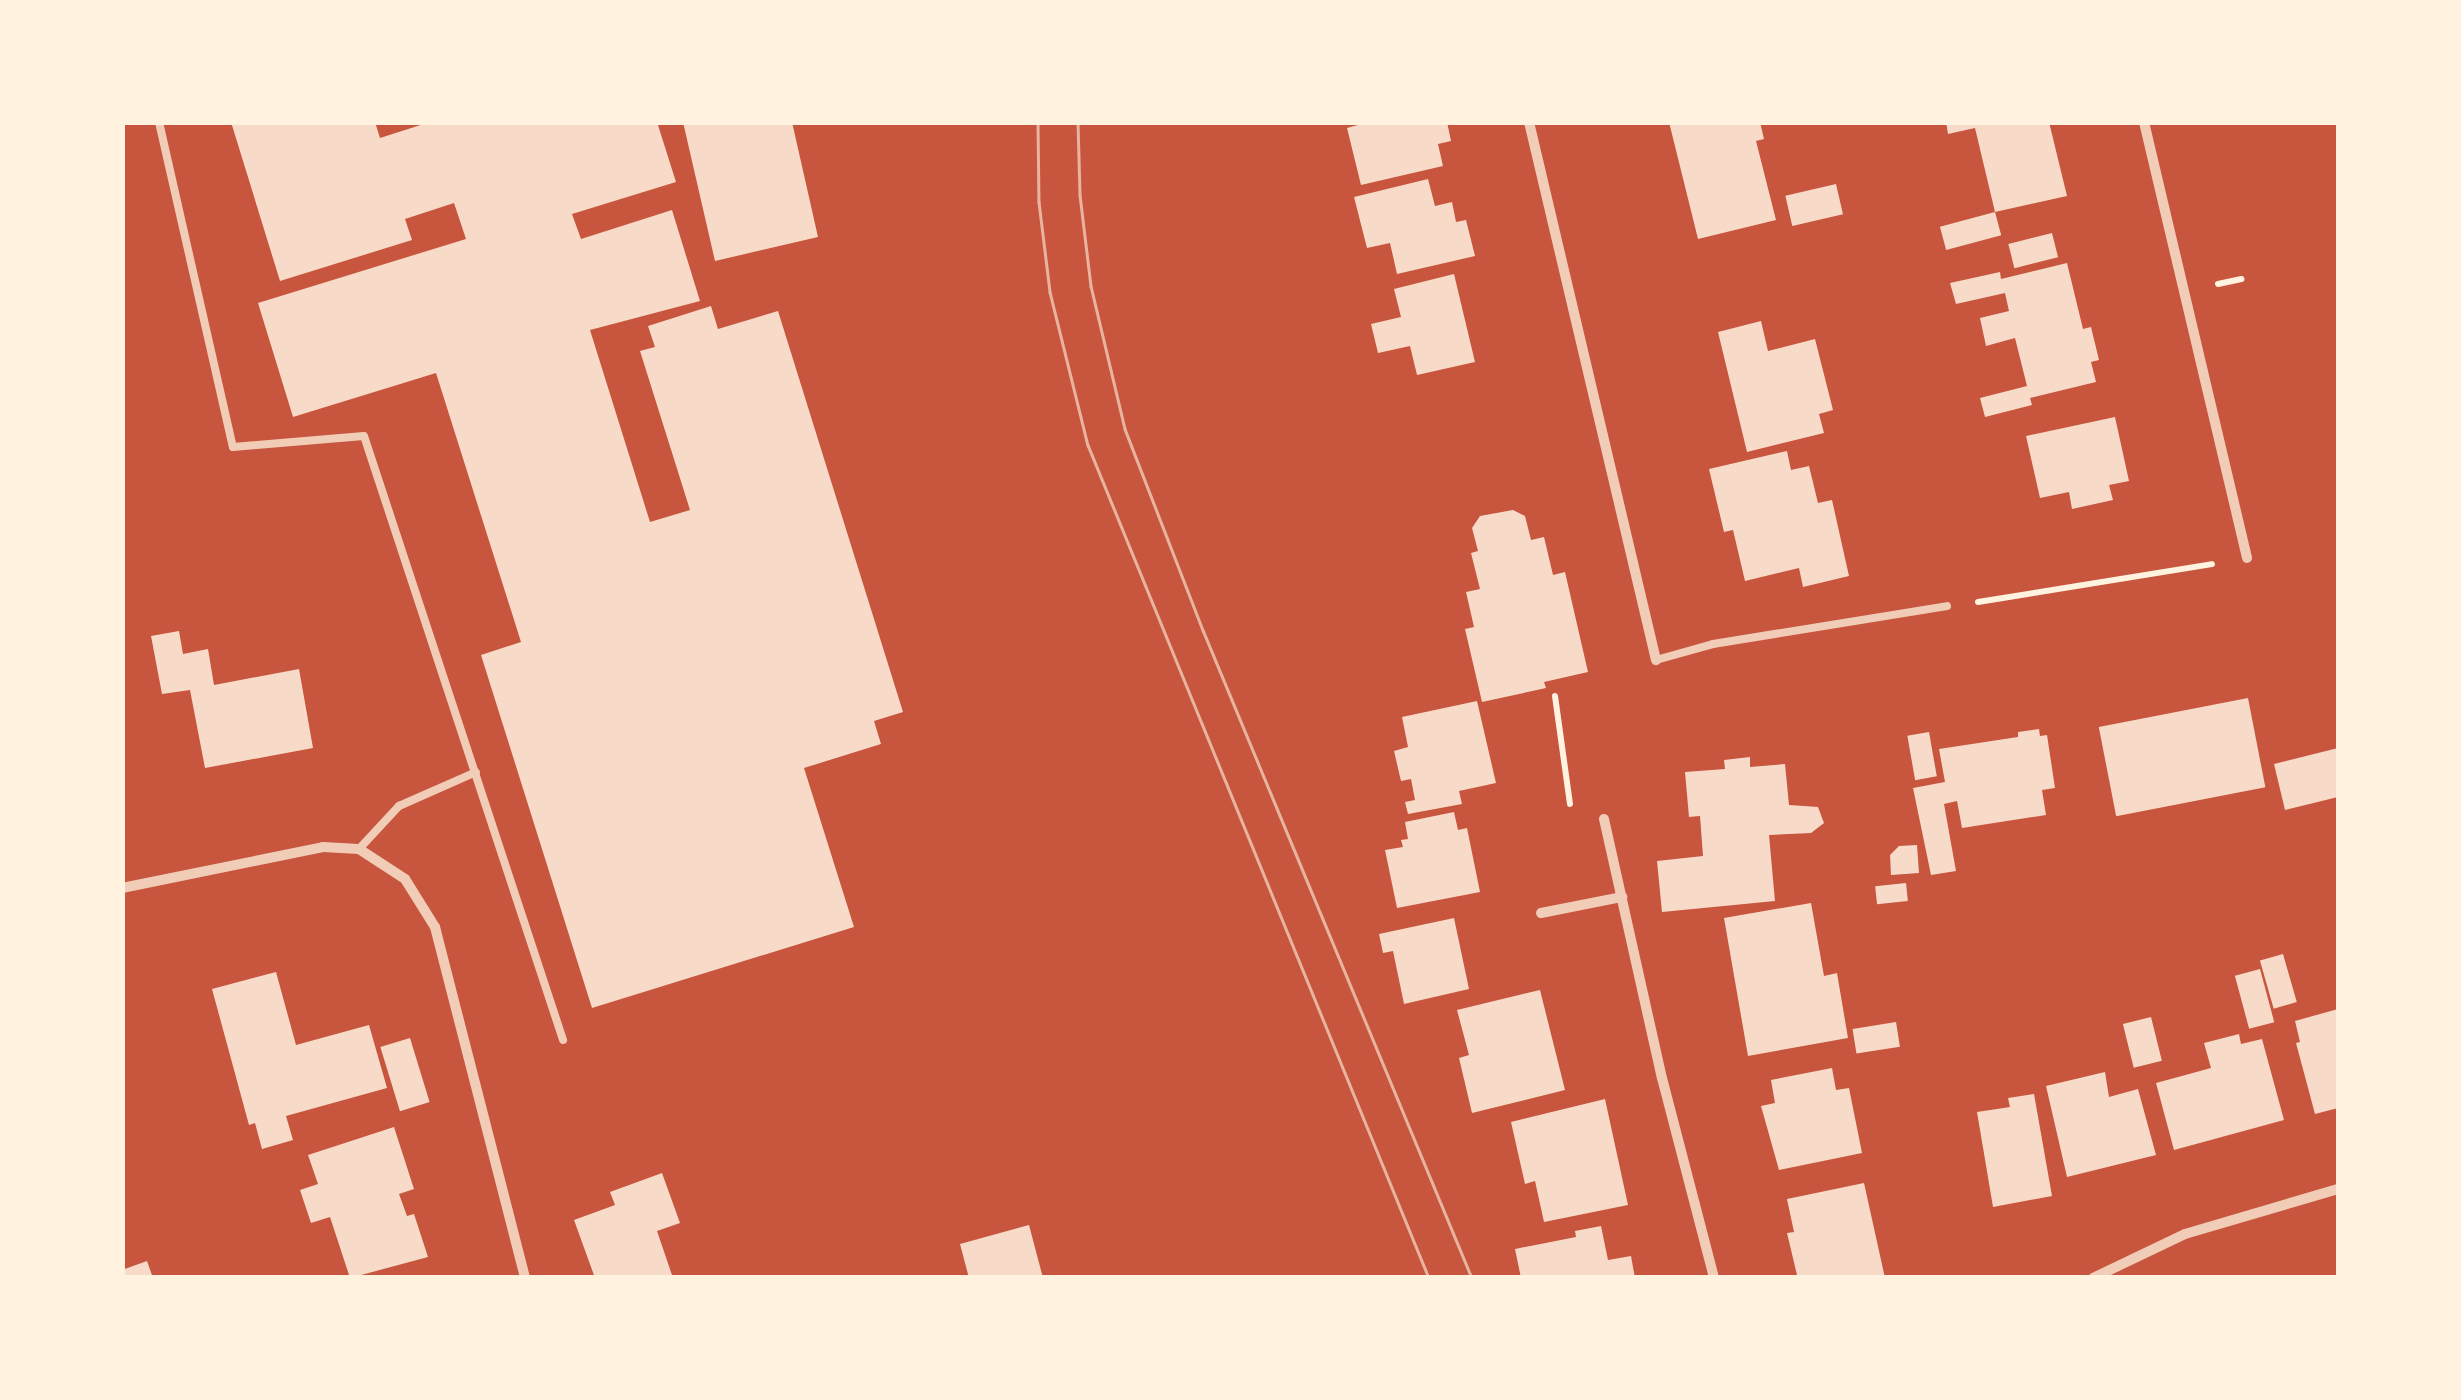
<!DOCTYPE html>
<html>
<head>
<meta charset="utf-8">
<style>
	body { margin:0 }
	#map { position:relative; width:2461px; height:1400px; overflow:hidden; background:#c8553d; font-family:"DM Sans",sans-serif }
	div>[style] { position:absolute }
	.building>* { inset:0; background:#f7dbc8; transform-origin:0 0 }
	.path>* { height:6px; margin:-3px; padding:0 3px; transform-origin:3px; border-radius:3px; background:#fff3e0 }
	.service>* { height:8px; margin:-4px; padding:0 4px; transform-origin:4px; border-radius:4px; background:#f1ccb7 }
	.minor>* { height:10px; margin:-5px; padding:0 5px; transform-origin:5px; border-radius:5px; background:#f1ccb7 }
	.tram>* { height:2.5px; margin:-1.25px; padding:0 1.25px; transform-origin:1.25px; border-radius:1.25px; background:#e9b49f }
	span { translate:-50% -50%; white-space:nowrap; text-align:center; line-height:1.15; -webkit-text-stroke:9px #fff3e0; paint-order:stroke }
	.frame { position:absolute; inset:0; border:125px solid #fff3e0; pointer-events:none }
</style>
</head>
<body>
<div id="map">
	<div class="building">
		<i style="clip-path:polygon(231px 122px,375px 122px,380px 138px,430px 122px,657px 122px,676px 182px,572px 214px,581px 239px,672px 210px,700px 301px,590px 330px,650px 522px,690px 510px,640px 351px,655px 347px,648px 326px,711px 306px,718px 329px,778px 311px,903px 712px,874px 721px,881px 744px,804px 768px,854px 927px,592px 1008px,481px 655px,521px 642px,436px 373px,293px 417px,258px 303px,466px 239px,454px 203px,405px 219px,412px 240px,280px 281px)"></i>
		<i style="clip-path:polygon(683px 122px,792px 122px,818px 237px,715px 261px)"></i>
		<i style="clip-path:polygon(1369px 122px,1447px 122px,1451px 141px,1438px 144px,1443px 166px,1361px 185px,1347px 128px)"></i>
		<i style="clip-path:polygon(1669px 122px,1760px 122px,1764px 139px,1756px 141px,1776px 220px,1698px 239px)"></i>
		<i style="clip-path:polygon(1946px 122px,2049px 122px,2067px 196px,1995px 212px,1975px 128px,1948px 134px)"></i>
		<i style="clip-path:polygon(1428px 179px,1435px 206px,1452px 202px,1456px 222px,1466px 220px,1475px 256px,1397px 274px,1390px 243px,1367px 248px,1354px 197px)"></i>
		<i style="left:1836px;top:184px;width:31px;height:52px;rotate:77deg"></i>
		<i style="left:1995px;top:212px;width:24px;height:57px;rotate:75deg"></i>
		<i style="left:2052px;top:233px;width:25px;height:45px;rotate:76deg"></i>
		<i style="clip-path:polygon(2067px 263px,2083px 329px,2091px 327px,2099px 360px,2091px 362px,2096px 382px,2030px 398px,2032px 405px,1985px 417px,1980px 398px,2027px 386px,2015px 338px,1986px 346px,1980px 318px,2009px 311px,2005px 293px,1956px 304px,1950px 283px,2000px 272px,2001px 279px)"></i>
		<i style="clip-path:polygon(1454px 274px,1475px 362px,1417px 375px,1410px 346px,1378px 353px,1371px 324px,1401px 317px,1394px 289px)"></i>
		<i style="clip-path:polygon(1761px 321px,1768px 351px,1815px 339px,1833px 410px,1819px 414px,1824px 433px,1747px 452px,1718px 332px)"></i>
		<i style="clip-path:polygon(2115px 417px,2129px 481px,2109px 485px,2113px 500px,2072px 509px,2069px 492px,2040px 498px,2026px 436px)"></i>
		<i style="clip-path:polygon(1787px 451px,1791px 470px,1809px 466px,1818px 503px,1832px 500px,1849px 576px,1803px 587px,1799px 568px,1745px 581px,1733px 530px,1724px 532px,1709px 469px)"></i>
		<i style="clip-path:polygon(1513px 510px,1525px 516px,1531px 540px,1544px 537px,1553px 575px,1565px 572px,1588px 672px,1544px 682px,1546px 688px,1482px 702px,1465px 629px,1474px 627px,1466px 592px,1480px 589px,1471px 553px,1478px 551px,1472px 528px,1480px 516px)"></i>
		<i style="clip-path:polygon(179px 631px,183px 654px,208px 649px,214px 685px,299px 669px,313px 748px,205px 768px,190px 690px,162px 694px,151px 636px)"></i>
		<i style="left:2248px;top:698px;width:91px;height:152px;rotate:79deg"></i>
		<i style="clip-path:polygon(1477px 701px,1496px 783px,1459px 791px,1462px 804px,1408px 814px,1405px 802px,1415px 800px,1411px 779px,1401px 781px,1394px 751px,1408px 747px,1402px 717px)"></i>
		<i style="clip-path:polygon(2039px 729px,2040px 736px,2047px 735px,2055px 788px,2042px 790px,2046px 815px,1962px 828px,1957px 801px,1944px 804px,1956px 871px,1931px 875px,1913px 788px,1945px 782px,1939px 749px,2018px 737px,2018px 732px)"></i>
		<i style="left:1929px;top:732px;width:45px;height:22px;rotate:80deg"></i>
		<i style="clip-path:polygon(2338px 748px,2338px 797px,2285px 810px,2274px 764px)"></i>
		<i style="clip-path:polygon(1750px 757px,1750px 767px,1785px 764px,1789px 805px,1818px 807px,1824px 823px,1811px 833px,1769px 835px,1775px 901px,1662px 912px,1657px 861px,1703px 856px,1700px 816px,1689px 817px,1685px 772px,1725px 769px,1724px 760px)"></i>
		<i style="clip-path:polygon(1454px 812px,1458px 830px,1467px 828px,1480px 892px,1397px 908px,1385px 850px,1403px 847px,1401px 840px,1408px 839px,1405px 822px)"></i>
		<i style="clip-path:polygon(1917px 845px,1919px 873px,1891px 875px,1890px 855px,1899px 846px)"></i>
		<i style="left:1906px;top:883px;width:18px;height:31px;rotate:84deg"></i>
		<i style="clip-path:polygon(1811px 903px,1824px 976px,1837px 973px,1848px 1038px,1748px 1056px,1724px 918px)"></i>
		<i style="clip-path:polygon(1454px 918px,1469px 989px,1404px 1004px,1393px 951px,1383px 953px,1379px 934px)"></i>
		<i style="left:2283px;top:954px;width:50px;height:24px;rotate:74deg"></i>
		<i style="left:2260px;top:969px;width:55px;height:26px;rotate:75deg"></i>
		<i style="clip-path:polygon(276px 972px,296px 1045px,369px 1025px,387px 1088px,286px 1116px,293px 1140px,262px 1149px,255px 1123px,249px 1125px,212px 989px)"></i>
		<i style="clip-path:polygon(1540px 990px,1565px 1090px,1472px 1113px,1459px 1058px,1469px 1055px,1457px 1010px)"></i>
		<i style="clip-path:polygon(2338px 1009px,2338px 1108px,2315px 1114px,2296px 1043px,2300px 1042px,2295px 1021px)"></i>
		<i style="left:2151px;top:1017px;width:45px;height:29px;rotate:76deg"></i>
		<i style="left:1896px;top:1022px;width:25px;height:44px;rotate:81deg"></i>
		<i style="clip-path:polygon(2239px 1034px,2241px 1044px,2262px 1039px,2284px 1120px,2174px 1150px,2156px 1083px,2211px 1068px,2204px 1043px)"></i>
		<i style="left:410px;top:1038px;width:67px;height:31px;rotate:73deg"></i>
		<i style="clip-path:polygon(1832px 1068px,1836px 1090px,1849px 1088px,1862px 1153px,1779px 1170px,1761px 1106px,1775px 1103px,1771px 1080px)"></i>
		<i style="clip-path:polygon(2105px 1072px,2109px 1097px,2138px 1089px,2156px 1155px,2067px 1177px,2046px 1086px)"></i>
		<i style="clip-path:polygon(2034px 1094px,2052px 1196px,1993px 1207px,1977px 1112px,2010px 1107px,2008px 1098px)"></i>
		<i style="clip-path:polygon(1605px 1099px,1628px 1205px,1544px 1222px,1535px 1181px,1525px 1184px,1511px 1122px)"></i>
		<i style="clip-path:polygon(394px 1127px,414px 1189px,399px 1194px,407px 1216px,414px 1214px,428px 1257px,350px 1278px,330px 1217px,311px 1223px,300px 1190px,318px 1184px,308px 1155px)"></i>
		<i style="clip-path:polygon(662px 1173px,680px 1223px,657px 1231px,673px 1278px,595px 1278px,574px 1220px,615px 1205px,610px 1192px)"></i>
		<i style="clip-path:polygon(1864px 1183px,1885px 1278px,1797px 1275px,1787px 1233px,1794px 1232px,1787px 1199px)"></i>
		<i style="clip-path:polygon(1029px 1225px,1043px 1278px,969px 1278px,960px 1244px)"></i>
		<i style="clip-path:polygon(1601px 1226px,1608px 1260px,1631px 1256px,1635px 1278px,1521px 1278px,1515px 1249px,1576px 1237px,1575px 1231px)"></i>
		<i style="clip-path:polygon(147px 1261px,153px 1278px,122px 1278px,122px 1270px)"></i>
	</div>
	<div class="path">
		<i style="left:2218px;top:284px;width:24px;rotate:-12deg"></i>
		<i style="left:1978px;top:602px;width:237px;rotate:-9.2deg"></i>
		<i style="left:1555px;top:696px;width:109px;rotate:82.1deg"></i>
	</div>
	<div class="service">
		<i style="left:159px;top:122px;width:333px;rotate:77.2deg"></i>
		<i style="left:233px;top:447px;width:131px;rotate:-4.8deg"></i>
		<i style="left:364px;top:436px;width:636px;rotate:71.76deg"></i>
		<i style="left:1656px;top:660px;width:59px;rotate:-15.7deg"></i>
		<i style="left:1713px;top:644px;width:237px;rotate:-9.2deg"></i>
		<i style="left:359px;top:849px;width:59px;rotate:-47.1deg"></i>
		<i style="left:399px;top:806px;width:84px;rotate:-23.8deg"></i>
	</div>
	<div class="minor">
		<i style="left:1529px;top:122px;width:553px;rotate:76.72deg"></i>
		<i style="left:2144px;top:122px;width:448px;rotate:76.7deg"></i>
		<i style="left:1604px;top:819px;width:265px;rotate:77.4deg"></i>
		<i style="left:1662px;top:1078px;width:207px;rotate:75.4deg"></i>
		<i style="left:122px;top:888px;width:205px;rotate:-11.5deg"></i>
		<i style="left:323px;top:847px;width:36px;rotate:3deg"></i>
		<i style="left:359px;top:849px;width:55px;rotate:33.1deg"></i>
		<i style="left:405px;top:879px;width:57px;rotate:58deg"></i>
		<i style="left:435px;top:927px;width:362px;rotate:75.6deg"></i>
		<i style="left:1541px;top:913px;width:83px;rotate:-11.2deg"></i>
		<i style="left:2093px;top:1278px;width:102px;rotate:-25.6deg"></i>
		<i style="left:2185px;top:1234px;width:159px;rotate:-16.4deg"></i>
	</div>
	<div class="tram">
		<i style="left:1038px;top:122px;width:80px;rotate:89.3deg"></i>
		<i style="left:1039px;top:202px;width:91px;rotate:83deg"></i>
		<i style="left:1050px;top:292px;width:158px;rotate:76.1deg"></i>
		<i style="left:1088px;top:445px;width:900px;rotate:67.74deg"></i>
		<i style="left:1078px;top:122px;width:73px;rotate:88.4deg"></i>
		<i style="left:1080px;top:195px;width:92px;rotate:83.1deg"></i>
		<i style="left:1091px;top:286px;width:147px;rotate:76.6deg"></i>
		<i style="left:1125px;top:429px;width:216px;rotate:68.8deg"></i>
		<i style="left:1203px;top:630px;width:702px;rotate:67.46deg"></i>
	</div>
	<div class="frame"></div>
</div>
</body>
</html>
